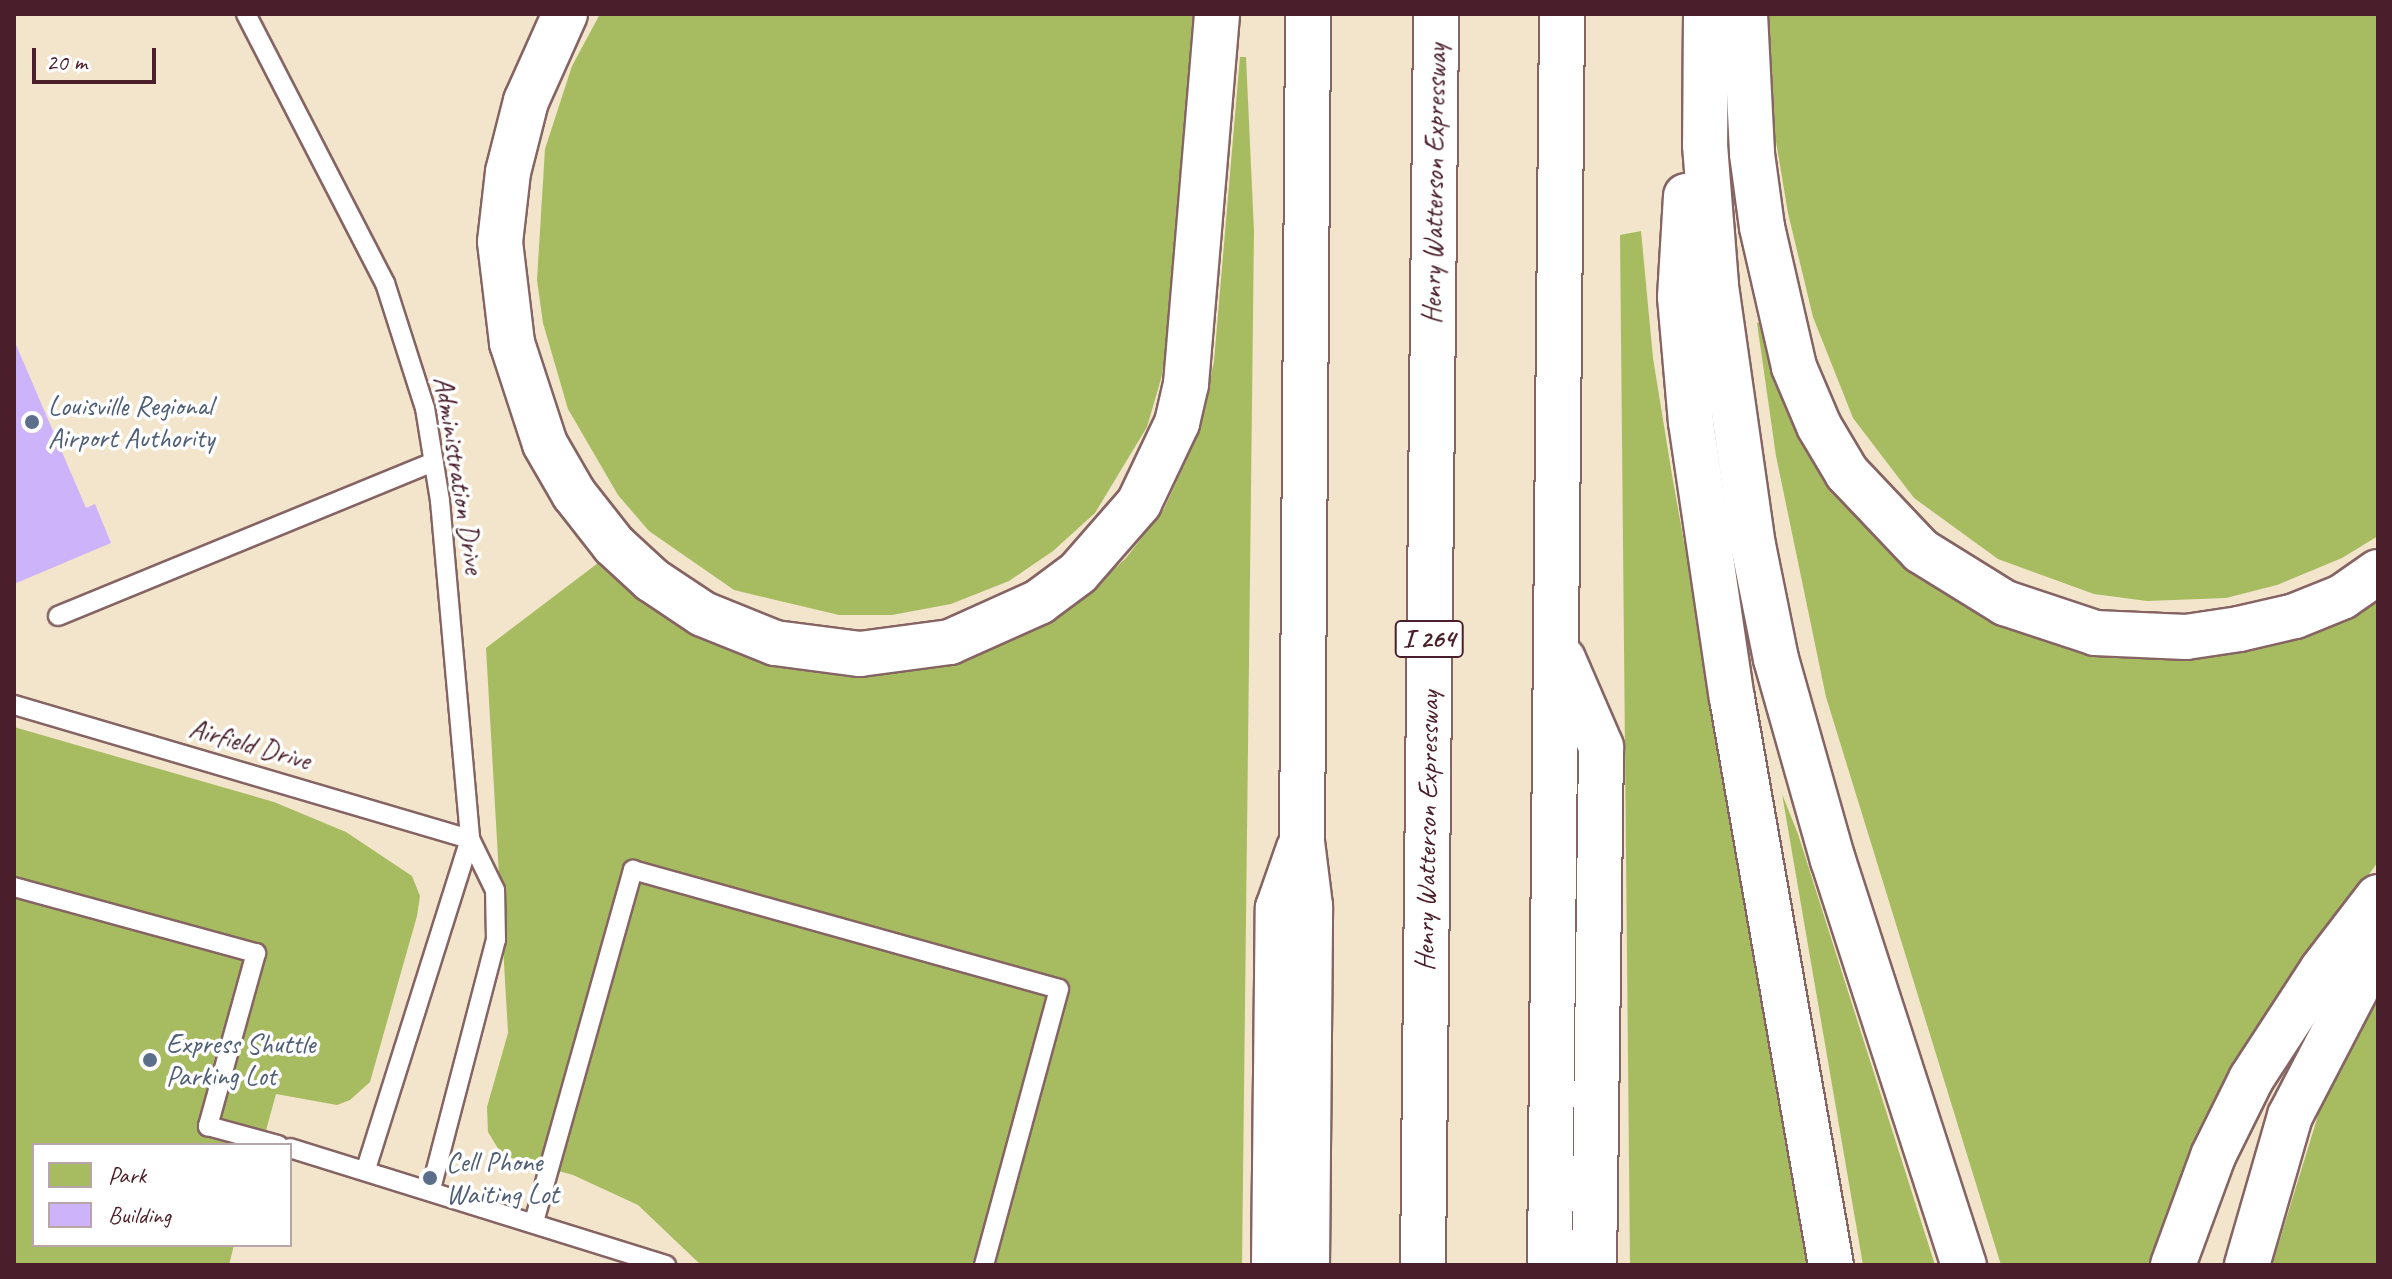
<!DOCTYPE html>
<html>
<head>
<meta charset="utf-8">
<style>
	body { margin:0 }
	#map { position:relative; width:2392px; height:1279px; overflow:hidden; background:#f2e5cc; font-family:Caveat,sans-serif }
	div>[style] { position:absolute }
	.green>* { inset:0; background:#a7bc61 }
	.building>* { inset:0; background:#cdb3fa }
	.roads { filter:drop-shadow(2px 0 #856463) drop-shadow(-2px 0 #856463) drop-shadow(0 2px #856463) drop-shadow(0 -2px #856463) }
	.service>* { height:18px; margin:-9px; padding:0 9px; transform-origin:9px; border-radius:9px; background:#fff }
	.motorway>* { height:44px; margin:-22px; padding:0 22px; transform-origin:22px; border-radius:22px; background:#fff }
	.dots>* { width:22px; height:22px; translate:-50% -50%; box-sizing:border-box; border:4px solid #fff; border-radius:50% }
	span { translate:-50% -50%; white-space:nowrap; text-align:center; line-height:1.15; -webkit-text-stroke:7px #fff; paint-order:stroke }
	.shield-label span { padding:2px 6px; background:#fff; border:2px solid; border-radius:6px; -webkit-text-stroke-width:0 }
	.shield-label { font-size:26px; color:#4a1f2b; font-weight:700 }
	.street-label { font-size:28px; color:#4a1f2b }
	.service-label { font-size:28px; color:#4e5e75 }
	.left { translate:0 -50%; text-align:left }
	.frame { position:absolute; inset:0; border:16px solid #4a1f2b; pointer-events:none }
	.legend { position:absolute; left:32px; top:1143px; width:260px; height:104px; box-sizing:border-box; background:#fff; border:2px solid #b7a5aa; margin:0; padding:10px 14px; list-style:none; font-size:24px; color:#4a1f2b }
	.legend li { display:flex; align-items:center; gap:16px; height:40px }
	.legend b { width:40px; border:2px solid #b7a5aa }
	.scale { position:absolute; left:32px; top:48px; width:124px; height:36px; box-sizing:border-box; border:4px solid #4a1f2b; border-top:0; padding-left:10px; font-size:24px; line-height:28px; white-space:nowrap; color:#4a1f2b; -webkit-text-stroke:6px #fff; paint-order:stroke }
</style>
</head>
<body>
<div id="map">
	<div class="green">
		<i style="clip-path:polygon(600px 14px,1194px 14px,1170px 331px,1161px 379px,1147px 427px,1095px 513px,1053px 551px,1009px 581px,951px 604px,892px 615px,839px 615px,734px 590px,649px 531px,618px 495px,568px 409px,543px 323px,537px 280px,545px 149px,572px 66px)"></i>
		<i style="clip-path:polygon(1768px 14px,2378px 14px,2378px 536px,2342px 558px,2277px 585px,2226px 598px,2147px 601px,2094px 594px,1998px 559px,1914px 498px,1853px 418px,1813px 317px,1788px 213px,1770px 106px)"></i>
		<i style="clip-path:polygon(1240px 57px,1246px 57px,1254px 231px,1242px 1265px,701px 1265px,638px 1205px,573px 1175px,512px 1158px,499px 1150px,488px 1132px,487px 1107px,508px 1033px,486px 648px,602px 560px,844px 671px,954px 661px,982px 653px,1050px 619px,1091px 591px,1126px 558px,1164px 509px,1200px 430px,1214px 361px)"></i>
		<i style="clip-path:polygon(1641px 231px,1653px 358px,1672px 475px,1813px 1265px,1630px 1265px,1620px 235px)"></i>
		<i style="clip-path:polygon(1763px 321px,1836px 490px,1860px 520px,1936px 585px,2014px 628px,2041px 637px,2378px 597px,2378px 862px,2259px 1023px,2231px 1070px,2184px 1170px,2153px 1265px,2001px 1265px,1826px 697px,1776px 456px,1757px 323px)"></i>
		<i style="clip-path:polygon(14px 727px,274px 802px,346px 832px,412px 876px,420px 896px,417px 916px,370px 1082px,350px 1100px,337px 1105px,276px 1094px,262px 1145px,34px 1145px,34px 1245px,234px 1245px,229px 1265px,14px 1265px)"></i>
		<i style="clip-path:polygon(1782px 794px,1798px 834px,1935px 1265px,1863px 1265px)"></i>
		<i style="clip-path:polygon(2378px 991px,2378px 1265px,2272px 1265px,2320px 1109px)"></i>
	</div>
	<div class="building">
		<i style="clip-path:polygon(14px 340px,86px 508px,95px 504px,111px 543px,14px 584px)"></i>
	</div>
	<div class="roads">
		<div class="service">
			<i style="left:246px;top:14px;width:303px;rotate:62.7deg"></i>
			<i style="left:385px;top:283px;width:131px;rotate:72.3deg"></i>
			<i style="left:425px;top:408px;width:94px;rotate:80.8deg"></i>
			<i style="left:440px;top:501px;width:339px;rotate:84.9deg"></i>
			<i style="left:470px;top:839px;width:346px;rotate:107.5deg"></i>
			<i style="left:58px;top:616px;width:406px;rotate:-22.3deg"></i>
			<i style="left:14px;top:705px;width:475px;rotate:16.4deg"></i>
			<i style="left:14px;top:887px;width:251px;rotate:15.3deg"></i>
			<i style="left:256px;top:953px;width:180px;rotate:105.5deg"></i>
			<i style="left:208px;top:1126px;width:73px;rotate:15.2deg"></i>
			<i style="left:290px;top:1148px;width:394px;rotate:17.3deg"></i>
			<i style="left:431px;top:1189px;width:257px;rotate:-75.4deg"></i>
			<i style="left:496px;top:940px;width:50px;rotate:-91.1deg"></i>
			<i style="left:495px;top:890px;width:57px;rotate:-116.1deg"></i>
			<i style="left:534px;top:1222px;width:366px;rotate:-74.3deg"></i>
			<i style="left:633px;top:870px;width:442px;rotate:15.6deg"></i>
			<i style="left:1059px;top:989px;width:286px;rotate:105.2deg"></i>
		</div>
		<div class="motorway">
			<i style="left:565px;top:14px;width:95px;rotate:114.1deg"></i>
			<i style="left:526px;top:101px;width:73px;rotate:104.2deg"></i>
			<i style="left:508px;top:172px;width:70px;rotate:96.5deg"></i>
			<i style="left:500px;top:242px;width:102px;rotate:83.2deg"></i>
			<i style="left:512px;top:343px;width:106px;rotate:71.9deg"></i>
			<i style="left:545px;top:444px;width:58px;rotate:59.9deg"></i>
			<i style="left:574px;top:494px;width:65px;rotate:51.9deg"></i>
			<i style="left:614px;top:545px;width:52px;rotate:42.6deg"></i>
			<i style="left:652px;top:580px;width:61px;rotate:33.7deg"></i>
			<i style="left:703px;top:614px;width:78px;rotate:21.9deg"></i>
			<i style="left:775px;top:643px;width:86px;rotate:7.4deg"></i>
			<i style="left:860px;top:654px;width:91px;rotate:-7.6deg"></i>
			<i style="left:950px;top:642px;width:98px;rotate:-24.2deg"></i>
			<i style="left:1039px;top:602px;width:49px;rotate:-36.6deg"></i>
			<i style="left:1078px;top:573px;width:93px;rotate:-48.9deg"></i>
			<i style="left:1139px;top:503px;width:89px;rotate:-64.6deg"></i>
			<i style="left:1177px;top:423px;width:40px;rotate:-77deg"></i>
			<i style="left:1186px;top:384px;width:371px;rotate:-85.2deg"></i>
			<i style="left:1706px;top:14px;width:131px;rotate:90.4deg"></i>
			<i style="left:1705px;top:145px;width:141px;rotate:85.5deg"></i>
			<i style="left:1716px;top:286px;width:262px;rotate:81.9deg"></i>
			<i style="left:1753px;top:545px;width:116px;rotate:78.6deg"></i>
			<i style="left:1776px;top:659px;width:209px;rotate:74.2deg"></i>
			<i style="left:1833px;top:860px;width:426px;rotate:72.1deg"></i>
			<i style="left:1745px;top:14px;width:140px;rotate:87.1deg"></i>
			<i style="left:1752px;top:154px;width:74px;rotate:82.2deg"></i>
			<i style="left:1762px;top:227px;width:144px;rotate:77.1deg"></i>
			<i style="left:1794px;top:367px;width:64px;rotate:67deg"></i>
			<i style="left:1819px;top:426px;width:55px;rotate:59.2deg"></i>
			<i style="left:1847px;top:473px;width:108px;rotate:46.5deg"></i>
			<i style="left:1921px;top:551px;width:99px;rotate:31.8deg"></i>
			<i style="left:2005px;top:603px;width:95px;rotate:18.4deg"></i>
			<i style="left:2095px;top:633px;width:91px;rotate:2.5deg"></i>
			<i style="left:2186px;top:637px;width:54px;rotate:-8.6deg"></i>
			<i style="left:2239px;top:629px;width:57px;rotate:-13.1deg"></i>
			<i style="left:2295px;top:616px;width:51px;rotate:-22deg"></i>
			<i style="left:2342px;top:597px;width:44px;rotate:-34.8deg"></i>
			<i style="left:1686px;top:196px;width:101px;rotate:93.4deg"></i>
			<i style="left:1680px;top:297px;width:125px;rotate:85deg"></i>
			<i style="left:1691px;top:422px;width:279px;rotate:81.6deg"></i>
			<i style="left:1732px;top:698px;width:576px;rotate:80.1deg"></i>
			<i style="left:1563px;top:659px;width:96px;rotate:66.6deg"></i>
			<i style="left:1601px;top:747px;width:518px;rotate:90.77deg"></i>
			<i style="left:1274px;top:1265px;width:357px;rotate:-89.4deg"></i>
			<i style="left:1278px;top:908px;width:64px;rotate:-70.7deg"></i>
			<i style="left:1307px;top:1265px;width:359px;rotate:-89.5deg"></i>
			<i style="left:1310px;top:906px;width:64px;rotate:-97.1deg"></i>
			<i style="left:1302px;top:842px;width:828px;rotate:-89.58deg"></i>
			<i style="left:1423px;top:1265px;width:1251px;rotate:-89.4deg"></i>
			<i style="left:1550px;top:1265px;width:1251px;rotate:-89.45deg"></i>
			<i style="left:2173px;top:1265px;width:116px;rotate:-69.8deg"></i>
			<i style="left:2213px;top:1156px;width:86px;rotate:-63.7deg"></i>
			<i style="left:2251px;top:1079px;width:130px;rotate:-56.9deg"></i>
			<i style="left:2322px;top:970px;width:92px;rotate:-52.5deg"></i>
			<i style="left:2247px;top:1265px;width:155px;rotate:-73.9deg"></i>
			<i style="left:2290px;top:1116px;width:191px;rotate:-62.5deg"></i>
		</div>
	</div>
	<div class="dots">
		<i style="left:32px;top:422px;background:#5c6f8a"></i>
		<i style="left:150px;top:1060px;background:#5c6f8a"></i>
		<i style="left:430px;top:1178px;background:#5c6f8a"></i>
	</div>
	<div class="shield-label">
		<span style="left:1429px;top:639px">I 264</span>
	</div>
	<div class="street-label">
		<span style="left:1434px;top:184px;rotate:-89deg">Henry Watterson Expressway</span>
		<span style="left:459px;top:475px;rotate:81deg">Administration Drive</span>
		<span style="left:250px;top:744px;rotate:16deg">Airfield Drive</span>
		<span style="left:1427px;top:831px;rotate:-89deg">Henry Watterson Expressway</span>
	</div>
	<div class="service-label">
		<span class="left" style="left:48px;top:422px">Louisville Regional<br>Airport Authority</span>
		<span class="left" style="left:166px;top:1060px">Express Shuttle<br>Parking Lot</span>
		<span class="left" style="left:446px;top:1178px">Cell Phone<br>Waiting Lot</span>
	</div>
	<div class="frame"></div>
	<ul class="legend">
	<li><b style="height:22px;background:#a7bc61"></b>Park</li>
	<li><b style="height:22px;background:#cdb3fa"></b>Building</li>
	</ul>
	<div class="scale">20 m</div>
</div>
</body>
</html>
